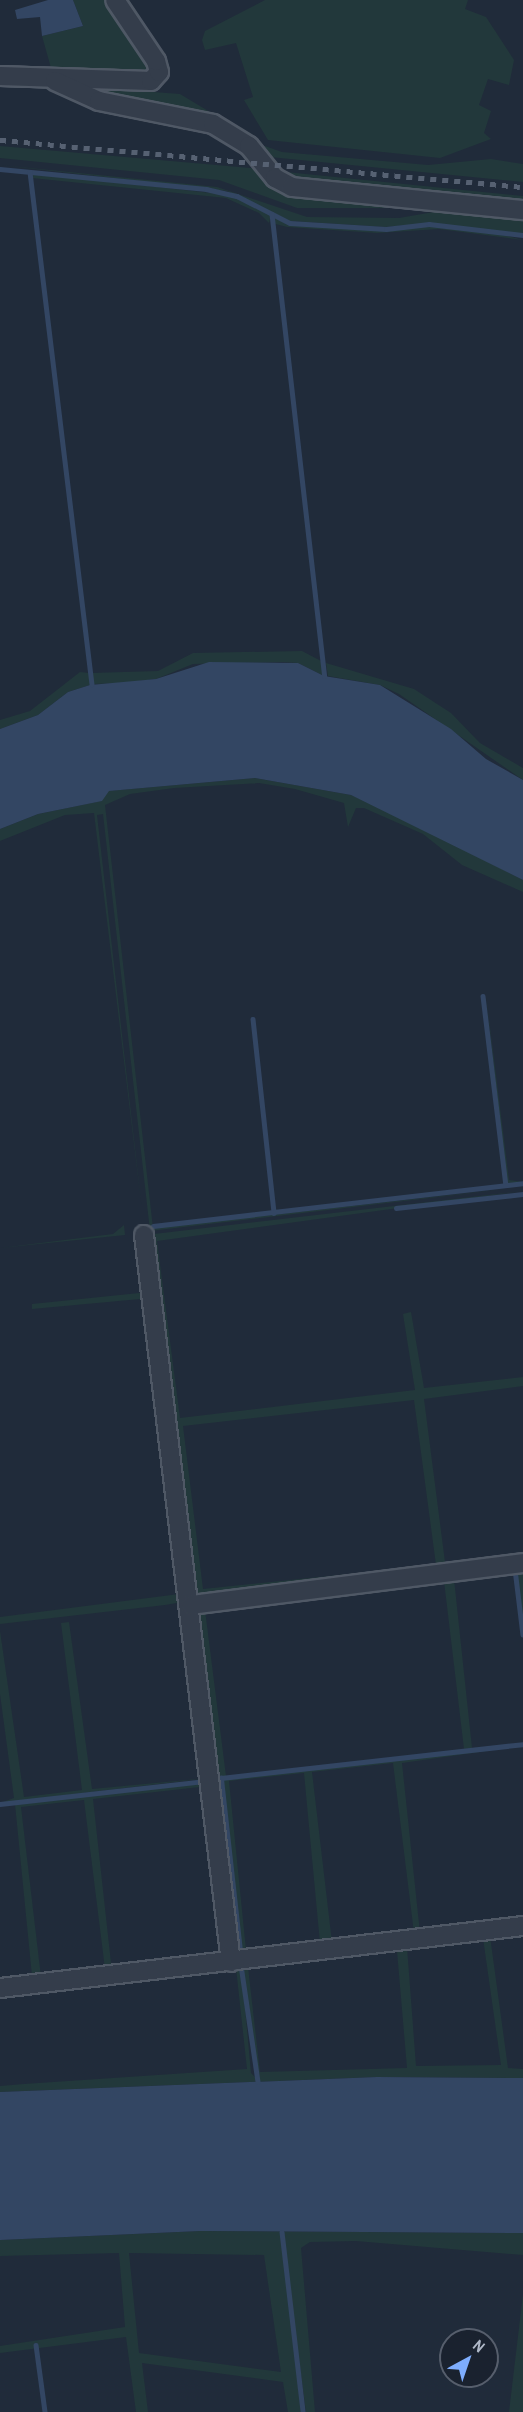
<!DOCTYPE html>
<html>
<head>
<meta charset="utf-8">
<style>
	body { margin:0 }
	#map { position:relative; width:523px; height:2412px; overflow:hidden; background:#202b3a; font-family:"Archivo Narrow",sans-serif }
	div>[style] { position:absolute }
	.green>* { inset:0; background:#22383b }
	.water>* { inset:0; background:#334663 }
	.stream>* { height:4.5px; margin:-2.25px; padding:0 2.25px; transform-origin:2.25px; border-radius:2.25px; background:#334663 }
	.roads { filter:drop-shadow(2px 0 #4f5865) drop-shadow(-2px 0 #4f5865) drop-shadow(0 2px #4f5865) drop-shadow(0 -2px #4f5865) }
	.street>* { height:18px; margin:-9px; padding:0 9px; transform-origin:9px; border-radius:9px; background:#343d4b }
	.rail>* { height:4.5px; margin-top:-2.25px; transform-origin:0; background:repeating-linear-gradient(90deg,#566172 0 6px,transparent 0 12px) }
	span { translate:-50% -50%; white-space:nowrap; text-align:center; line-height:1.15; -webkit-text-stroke:4.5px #1a222f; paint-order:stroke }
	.north { position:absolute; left:439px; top:2328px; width:60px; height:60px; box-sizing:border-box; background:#1a222f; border:2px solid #565e6c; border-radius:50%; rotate:40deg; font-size:16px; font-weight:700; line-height:24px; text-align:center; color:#afb8c7 }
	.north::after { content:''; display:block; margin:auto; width:21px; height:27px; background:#7eadfd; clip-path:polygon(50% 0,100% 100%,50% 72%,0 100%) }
</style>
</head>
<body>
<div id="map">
	<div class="green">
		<i style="clip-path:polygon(73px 0,111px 0,149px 66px,143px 75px,53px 75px,42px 36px,83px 26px)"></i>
		<i style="clip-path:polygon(265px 0,468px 0,465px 9px,486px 17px,514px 60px,509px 85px,488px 79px,479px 105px,491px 111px,484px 133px,491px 139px,440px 158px,268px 140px,244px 100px,253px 97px,236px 43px,205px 50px,202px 40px,205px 31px)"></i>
		<i style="clip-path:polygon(74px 86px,180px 94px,235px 127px,230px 128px)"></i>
		<i style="clip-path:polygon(259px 144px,282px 152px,428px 165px,491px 159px,523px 164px,523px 182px,270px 157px)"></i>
		<i style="clip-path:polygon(0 146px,261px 169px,269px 180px,417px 208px,297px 208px,219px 180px,0 158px)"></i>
		<i style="clip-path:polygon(0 165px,217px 187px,307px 217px,399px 218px,451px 209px,523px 214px,523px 234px,431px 223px,386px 227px,290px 221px,227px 191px)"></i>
		<i style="clip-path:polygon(276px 171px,523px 196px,523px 207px,313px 186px)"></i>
		<i style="clip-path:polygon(31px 173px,229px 195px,271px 215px,269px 223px,259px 213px,226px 198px,32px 178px)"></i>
		<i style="clip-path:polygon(273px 216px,291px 224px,385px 230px,434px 226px,483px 230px,523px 240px,439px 229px,377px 233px,287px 227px,272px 223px)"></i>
		<i style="clip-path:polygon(302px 651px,323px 662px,324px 676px,298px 663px,282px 662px,193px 664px,156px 679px,122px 683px,93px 684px,91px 673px,158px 671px,193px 653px)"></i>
		<i style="clip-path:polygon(326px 663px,414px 689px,451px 713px,480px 743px,523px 768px,523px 780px,399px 694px,380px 685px,328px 676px)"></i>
		<i style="clip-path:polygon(80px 672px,89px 673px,90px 685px,68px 692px,38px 715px,0 729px,0 720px,30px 711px)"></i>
		<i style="clip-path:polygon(255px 778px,351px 795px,401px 816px,523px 880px,523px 892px,462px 865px,423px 834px,364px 808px,356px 808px,348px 827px,344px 803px,295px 789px,259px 783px,174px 788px,130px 794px,105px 805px,153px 1228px,523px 1187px,150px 1231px,103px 814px,97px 815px,142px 1210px,94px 813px,65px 815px,0 841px,0 829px,38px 814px,101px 801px,108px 791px)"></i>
		<i style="clip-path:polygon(486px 995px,509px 1180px,523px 1182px,507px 1184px)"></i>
		<i style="clip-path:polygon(evenodd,523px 1191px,157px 1241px,180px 1418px,415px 1390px,403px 1314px,411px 1312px,424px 1388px,523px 1377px,523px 1386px,424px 1399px,445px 1562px,523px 1553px,523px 1559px,196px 1597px,154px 1234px,523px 1191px,414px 1400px,436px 1565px,203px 1589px,183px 1426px,414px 1400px)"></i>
		<i style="clip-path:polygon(124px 1225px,125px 1235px,0 1248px,113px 1234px)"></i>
		<i style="clip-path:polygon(149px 1292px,151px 1298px,32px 1309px,32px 1304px)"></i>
		<i style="clip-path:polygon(523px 1566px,523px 1628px,514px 1568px,454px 1579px,472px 1748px,464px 1749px,444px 1581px,205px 1610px,226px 1776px,219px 1779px,237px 1952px,231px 1947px,199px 1609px)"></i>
		<i style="clip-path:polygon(187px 1593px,188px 1601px,165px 1605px,0 1624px,0 1617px)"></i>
		<i style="clip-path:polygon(69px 1622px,92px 1789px,208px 1778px,0 1803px,14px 1798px,0 1694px,0 1631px,24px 1797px,82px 1790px,61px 1623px)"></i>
		<i style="clip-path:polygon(523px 1746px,402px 1763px,420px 1933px,414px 1933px,393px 1763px,312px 1772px,332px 1942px,320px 1943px,304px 1773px,229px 1781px,246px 1950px,242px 1953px,222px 1779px)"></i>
		<i style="clip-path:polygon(evenodd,208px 1782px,205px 1797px,200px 1787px,93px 1799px,112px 1972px,0 1986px,0 1979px,32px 1976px,15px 1804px,208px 1782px,84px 1800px,105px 1969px,41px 1977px,21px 1807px,84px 1800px)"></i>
		<i style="clip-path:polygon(evenodd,520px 1928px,490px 1936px,508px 2068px,523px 2069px,523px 2078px,377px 2077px,0 2092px,0 2086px,24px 2084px,247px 2069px,236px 1968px,163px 1978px,167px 1972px,442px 1938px,442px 1942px,407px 1947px,416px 2066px,501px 2065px,483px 1938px,451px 1936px,520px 1928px,397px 1951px,407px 2068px,260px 2072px,248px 1967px,397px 1951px,520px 1928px,241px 1964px,243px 1966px,258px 2080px,251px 2073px,241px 1964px)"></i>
		<i style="clip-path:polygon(evenodd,200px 2231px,523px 2233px,523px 2255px,356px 2241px,310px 2242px,301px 2248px,315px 2412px,306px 2412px,282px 2233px,301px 2412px,288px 2412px,283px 2382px,142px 2363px,148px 2412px,136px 2412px,126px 2337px,0 2353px,0 2346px,125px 2327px,119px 2253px,0 2256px,0 2240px,200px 2231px,129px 2253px,264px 2255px,281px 2372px,139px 2353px,129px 2253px)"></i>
		<i style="clip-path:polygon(523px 2294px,523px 2412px,509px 2412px)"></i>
	</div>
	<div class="water">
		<i style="clip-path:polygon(48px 0,73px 0,83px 26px,42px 36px,40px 17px,17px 19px,15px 10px)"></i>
		<i style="clip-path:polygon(209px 662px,298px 663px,324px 676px,380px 685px,451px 729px,486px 759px,523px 780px,523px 880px,351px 795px,255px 778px,109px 791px,102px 801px,38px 814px,0 829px,0 729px,38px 715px,68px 692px,90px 685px,156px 679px)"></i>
		<i style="clip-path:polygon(377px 2077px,523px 2078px,523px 2233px,200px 2231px,0 2240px,0 2092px)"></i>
	</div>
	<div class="stream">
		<i style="left:0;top:169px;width:207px;rotate:5.5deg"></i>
		<i style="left:206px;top:189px;width:32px;rotate:13deg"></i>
		<i style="left:237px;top:196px;width:59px;rotate:27deg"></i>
		<i style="left:290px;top:223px;width:96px;rotate:3.6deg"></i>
		<i style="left:386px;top:229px;width:43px;rotate:-6.6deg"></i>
		<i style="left:429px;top:224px;width:95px;rotate:6.7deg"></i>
		<i style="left:30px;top:172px;width:516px;rotate:83.1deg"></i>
		<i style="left:272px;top:214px;width:465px;rotate:83.5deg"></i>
		<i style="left:483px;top:996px;width:190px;rotate:83.1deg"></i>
		<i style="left:253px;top:1019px;width:195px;rotate:83.8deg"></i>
		<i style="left:396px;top:1208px;width:128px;rotate:-6.3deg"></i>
		<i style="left:153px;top:1226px;width:372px;rotate:-6.6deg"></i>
		<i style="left:515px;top:1569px;width:66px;rotate:83.1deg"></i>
		<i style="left:0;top:1804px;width:207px;rotate:-6.4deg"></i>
		<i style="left:240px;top:1951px;width:174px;rotate:-96.3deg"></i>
		<i style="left:221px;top:1778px;width:304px;rotate:-6.4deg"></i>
		<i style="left:241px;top:1965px;width:118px;rotate:81.7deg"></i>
		<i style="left:282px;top:2232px;width:181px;rotate:83.3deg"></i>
		<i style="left:36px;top:2345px;width:68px;rotate:82.3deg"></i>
	</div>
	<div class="roads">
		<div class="street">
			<i style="left:0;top:76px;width:151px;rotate:1.9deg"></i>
			<i style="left:151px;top:81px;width:12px;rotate:-48deg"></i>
			<i style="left:159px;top:72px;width:11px;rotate:-105deg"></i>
			<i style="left:156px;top:61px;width:73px;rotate:-123.9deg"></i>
			<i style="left:55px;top:81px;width:48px;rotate:24.4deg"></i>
			<i style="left:99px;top:101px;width:116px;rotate:11.4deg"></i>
			<i style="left:213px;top:124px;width:42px;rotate:31.4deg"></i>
			<i style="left:249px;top:146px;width:41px;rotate:50.9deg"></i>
			<i style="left:275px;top:178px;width:19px;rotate:28deg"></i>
			<i style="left:292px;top:187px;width:232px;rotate:5.7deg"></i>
			<i style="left:144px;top:1235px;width:732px;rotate:83.18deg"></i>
			<i style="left:191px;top:1605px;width:335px;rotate:-7.2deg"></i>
			<i style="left:0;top:1988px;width:527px;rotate:-6.76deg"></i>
		</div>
	</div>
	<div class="rail">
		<i style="left:0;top:140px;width:525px;rotate:5.14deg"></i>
	</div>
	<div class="north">N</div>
</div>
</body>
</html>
